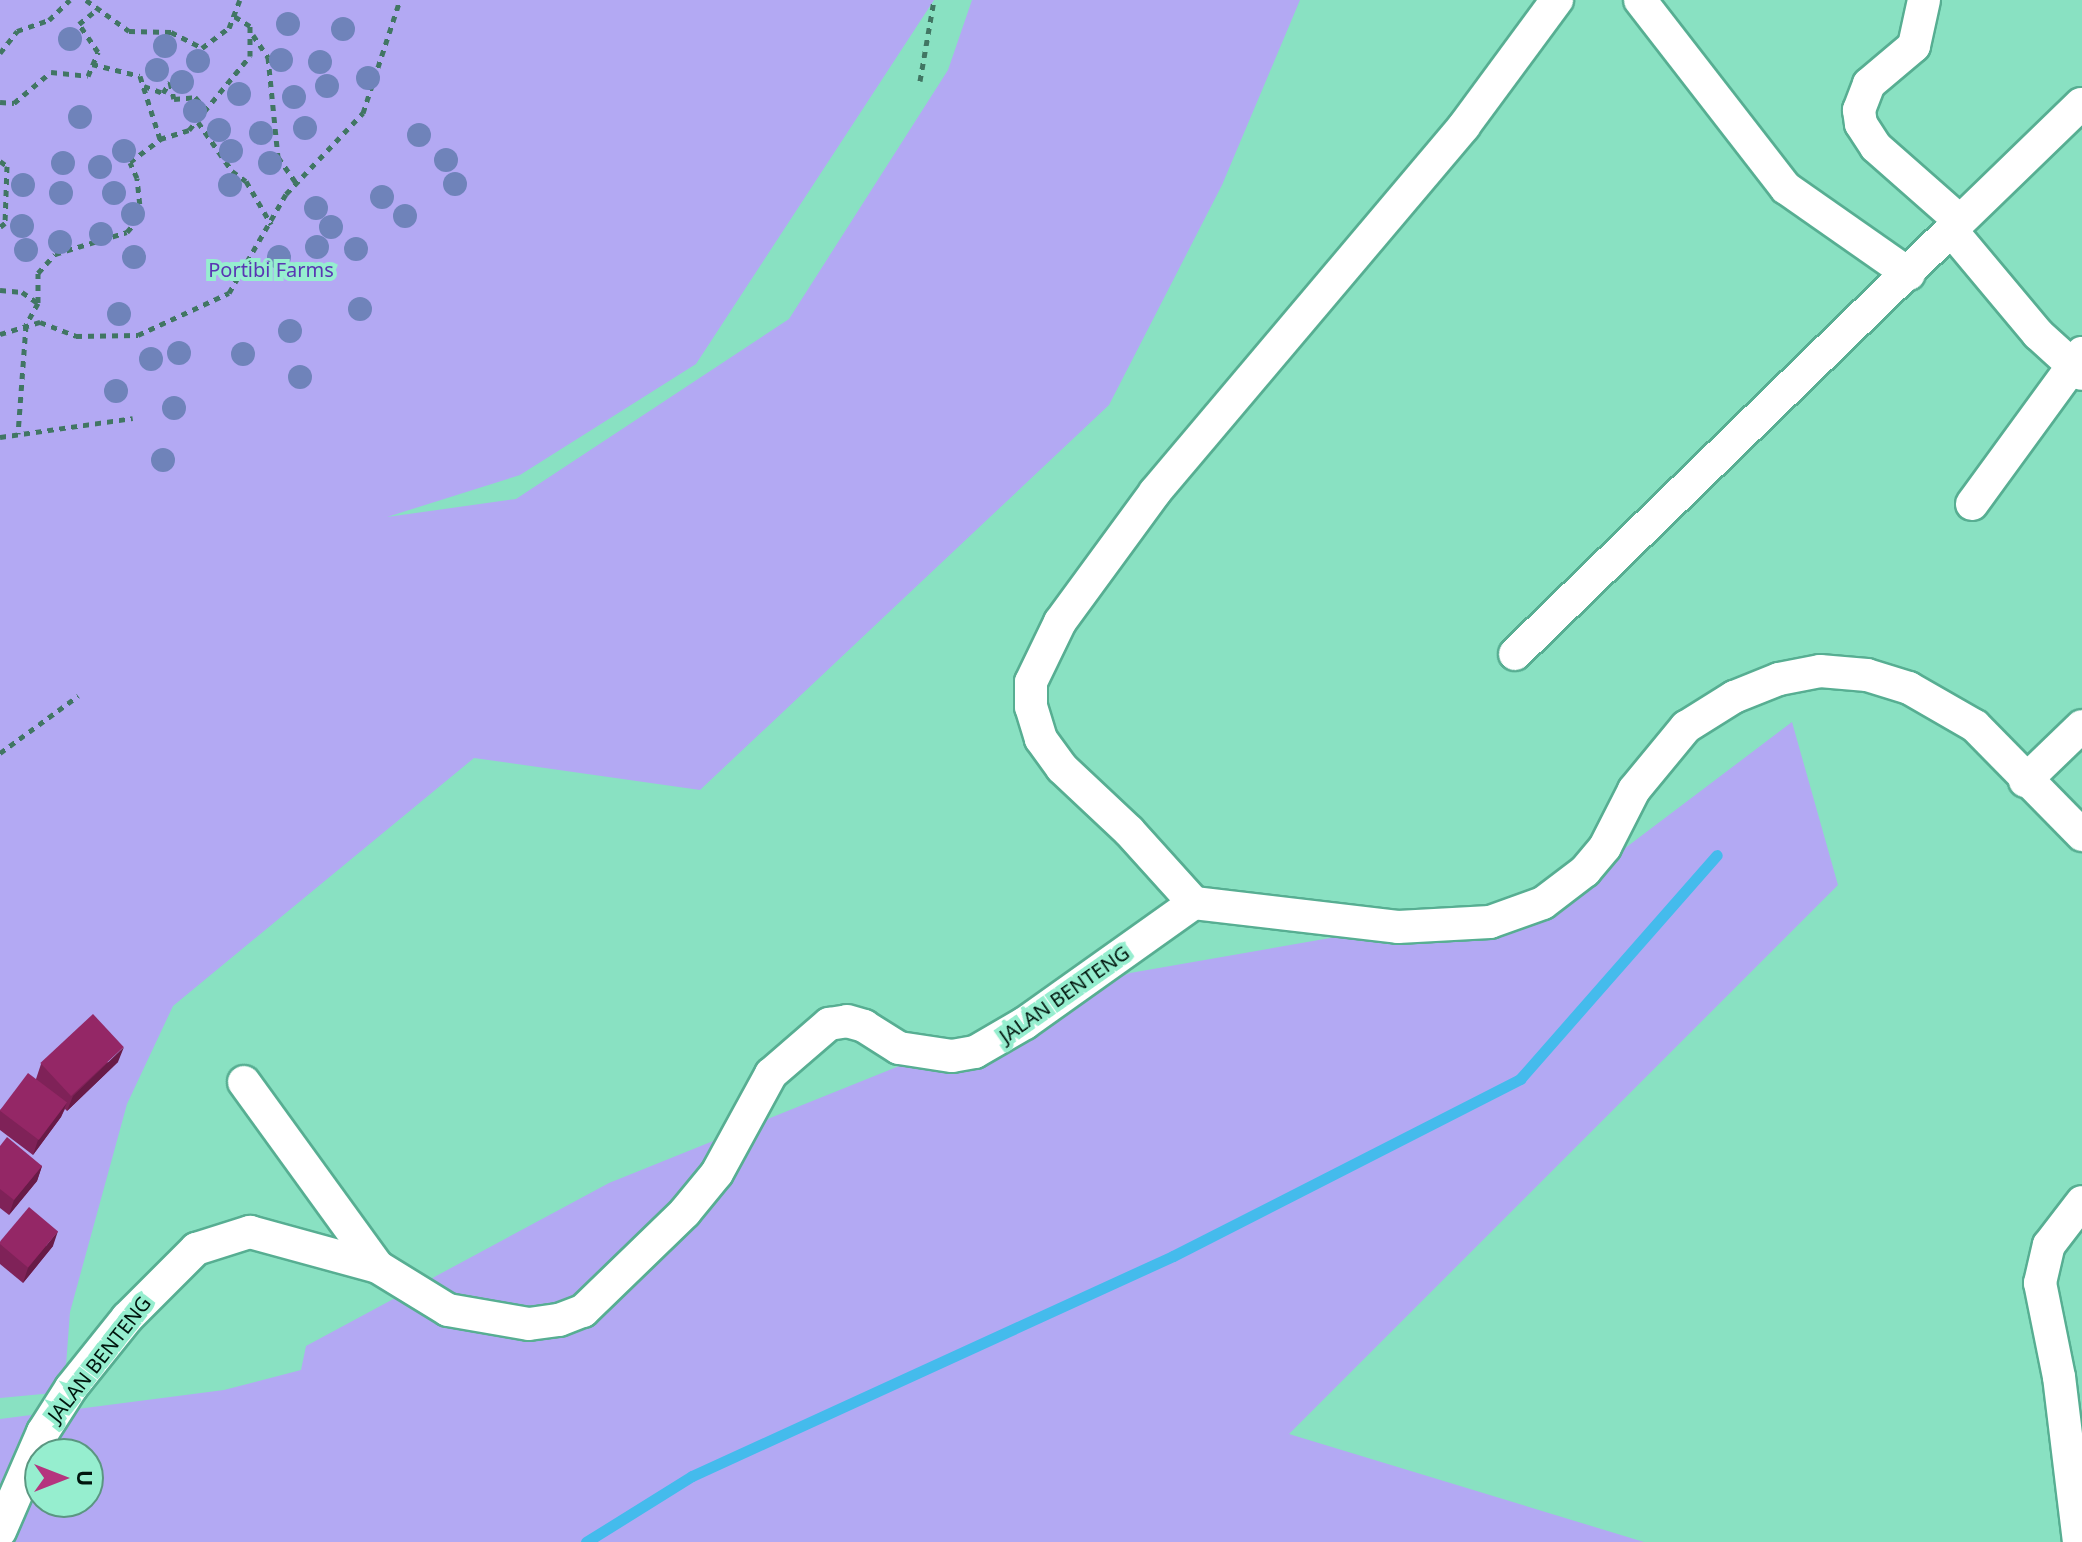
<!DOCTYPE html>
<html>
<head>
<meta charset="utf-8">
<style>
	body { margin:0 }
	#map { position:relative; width:2082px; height:1542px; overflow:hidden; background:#89e1c2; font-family:"Noto Sans",sans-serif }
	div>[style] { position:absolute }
	.green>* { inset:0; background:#b3a9f3 }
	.stream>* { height:11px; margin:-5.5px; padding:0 5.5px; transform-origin:5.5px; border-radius:5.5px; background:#44bbec }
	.path>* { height:5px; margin-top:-2.5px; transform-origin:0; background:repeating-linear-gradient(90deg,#417663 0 6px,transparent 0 12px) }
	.roads { filter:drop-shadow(2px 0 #57ae92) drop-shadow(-2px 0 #57ae92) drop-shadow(0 2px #57ae92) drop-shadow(0 -2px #57ae92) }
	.minor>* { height:32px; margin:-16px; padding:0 16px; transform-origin:16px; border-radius:16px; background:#fff }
	.trees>* { width:24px; height:24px; margin:-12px; border-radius:50%; background:#6f83ba }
	.wall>* { inset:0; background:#7f2258 }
	.shaded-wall>* { inset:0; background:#681b47 }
	.building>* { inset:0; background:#942766; transform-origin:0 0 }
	span { translate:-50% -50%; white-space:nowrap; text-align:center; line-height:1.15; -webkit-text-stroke:8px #96eecf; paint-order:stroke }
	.park-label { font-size:20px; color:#5936b3 }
	.street-label { font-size:20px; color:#00150d }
	.north { position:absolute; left:24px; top:1438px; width:80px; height:80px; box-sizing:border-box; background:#96eecf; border:2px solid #5a9781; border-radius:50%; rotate:90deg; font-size:22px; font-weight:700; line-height:32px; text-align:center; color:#00150d }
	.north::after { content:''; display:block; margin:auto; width:28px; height:36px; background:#b5347e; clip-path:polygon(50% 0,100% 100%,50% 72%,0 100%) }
</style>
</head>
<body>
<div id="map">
	<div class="green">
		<i style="clip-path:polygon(0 0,934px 0,696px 364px,520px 475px,387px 517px,516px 499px,789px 319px,948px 70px,972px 0,1300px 0,1222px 185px,1109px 405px,700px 790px,474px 758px,173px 1006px,127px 1104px,70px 1312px,64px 1392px,0 1398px)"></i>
		<i style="clip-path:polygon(evenodd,1792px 722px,1838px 885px,1289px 1434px,1644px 1542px,0 1542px,0 1419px,224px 1390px,301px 1370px,306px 1346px,609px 1183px,1130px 973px,1559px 898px,1792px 722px,40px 1454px,88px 1454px,88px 1502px,40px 1502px,40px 1454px)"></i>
	</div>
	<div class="stream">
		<i style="left:586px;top:1542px;width:125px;rotate:-31.9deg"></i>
		<i style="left:692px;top:1476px;width:529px;rotate:-24.58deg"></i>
		<i style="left:1173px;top:1256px;width:390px;rotate:-27deg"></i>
		<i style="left:1520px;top:1079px;width:298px;rotate:-48.7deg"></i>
	</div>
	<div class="path">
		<i style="left:86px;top:0;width:53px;rotate:35.8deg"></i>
		<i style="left:129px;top:31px;width:42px;rotate:1.4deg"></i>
		<i style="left:171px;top:32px;width:35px;rotate:27deg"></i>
		<i style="left:202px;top:48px;width:34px;rotate:-37deg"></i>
		<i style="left:229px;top:28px;width:30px;rotate:-69deg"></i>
		<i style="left:253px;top:35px;width:27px;rotate:56deg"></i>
		<i style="left:268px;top:57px;width:100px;rotate:84.3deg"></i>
		<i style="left:278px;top:157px;width:32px;rotate:55deg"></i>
		<i style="left:0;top:53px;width:28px;rotate:-52deg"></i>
		<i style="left:17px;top:31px;width:34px;rotate:-19deg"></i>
		<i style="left:49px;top:20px;width:29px;rotate:-44deg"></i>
		<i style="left:92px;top:64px;width:49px;rotate:14deg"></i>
		<i style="left:140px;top:76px;width:66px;rotate:72.4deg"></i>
		<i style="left:920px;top:81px;width:82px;rotate:-80.2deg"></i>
		<i style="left:144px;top:86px;width:20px;rotate:20deg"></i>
		<i style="left:163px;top:93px;width:13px;rotate:-58deg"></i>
		<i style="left:170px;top:82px;width:17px;rotate:77deg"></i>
		<i style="left:174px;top:99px;width:21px;rotate:-5deg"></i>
		<i style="left:195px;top:97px;width:20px;rotate:49deg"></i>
		<i style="left:0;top:102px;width:14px;rotate:4deg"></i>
		<i style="left:14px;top:103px;width:48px;rotate:-40deg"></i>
		<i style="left:51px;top:72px;width:37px;rotate:6deg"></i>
		<i style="left:88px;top:76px;width:26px;rotate:-67deg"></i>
		<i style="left:98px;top:52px;width:34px;rotate:-124deg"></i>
		<i style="left:79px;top:24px;width:26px;rotate:-39deg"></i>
		<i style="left:198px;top:122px;width:60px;rotate:55.2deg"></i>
		<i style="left:232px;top:171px;width:17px;rotate:36deg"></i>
		<i style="left:246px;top:181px;width:50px;rotate:59.8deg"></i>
		<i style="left:0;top:161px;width:9px;rotate:36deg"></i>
		<i style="left:7px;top:166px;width:57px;rotate:92deg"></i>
		<i style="left:5px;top:223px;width:6px;rotate:141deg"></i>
		<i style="left:0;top:290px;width:22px;rotate:5deg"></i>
		<i style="left:22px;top:292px;width:19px;rotate:35deg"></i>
		<i style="left:38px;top:303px;width:25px;rotate:119deg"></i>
		<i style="left:26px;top:325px;width:109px;rotate:94.2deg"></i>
		<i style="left:38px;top:303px;width:30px;rotate:-90deg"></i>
		<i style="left:38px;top:273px;width:25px;rotate:-48deg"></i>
		<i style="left:55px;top:254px;width:75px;rotate:-17deg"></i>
		<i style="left:127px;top:232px;width:21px;rotate:-49deg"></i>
		<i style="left:141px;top:216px;width:38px;rotate:-96deg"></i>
		<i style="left:137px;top:178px;width:17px;rotate:-114deg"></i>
		<i style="left:130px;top:162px;width:38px;rotate:-37deg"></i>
		<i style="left:160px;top:139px;width:30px;rotate:-17deg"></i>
		<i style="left:189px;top:130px;width:96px;rotate:-50.5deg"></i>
		<i style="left:250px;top:56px;width:30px;rotate:-90deg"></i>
		<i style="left:250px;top:26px;width:19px;rotate:-148deg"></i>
		<i style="left:0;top:334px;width:42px;rotate:-16.7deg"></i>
		<i style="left:40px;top:322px;width:39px;rotate:21deg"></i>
		<i style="left:76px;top:336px;width:62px;rotate:-0.9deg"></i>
		<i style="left:138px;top:335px;width:100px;rotate:-24.8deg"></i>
		<i style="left:229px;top:293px;width:114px;rotate:-60.1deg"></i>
		<i style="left:286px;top:194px;width:112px;rotate:-46.5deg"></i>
		<i style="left:363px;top:113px;width:119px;rotate:-71.9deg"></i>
		<i style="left:0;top:437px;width:134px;rotate:-8.1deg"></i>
		<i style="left:0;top:753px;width:97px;rotate:-36.2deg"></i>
	</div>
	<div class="roads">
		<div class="minor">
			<i style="left:1640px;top:0;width:238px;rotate:52.2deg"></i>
			<i style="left:1786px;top:188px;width:150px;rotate:35deg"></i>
			<i style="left:1924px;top:0;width:47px;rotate:102.3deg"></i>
			<i style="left:1914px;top:46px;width:59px;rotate:139.8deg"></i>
			<i style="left:1869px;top:84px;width:28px;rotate:111deg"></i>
			<i style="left:1859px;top:110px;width:14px;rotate:82deg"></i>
			<i style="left:1861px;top:124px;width:27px;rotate:57deg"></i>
			<i style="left:1876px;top:147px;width:112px;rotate:41.4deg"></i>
			<i style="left:2081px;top:104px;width:181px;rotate:135.9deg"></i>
			<i style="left:1951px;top:230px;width:136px;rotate:50.1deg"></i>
			<i style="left:2038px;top:334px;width:59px;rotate:42.3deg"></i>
			<i style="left:1972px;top:504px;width:187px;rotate:-53.9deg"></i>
			<i style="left:1515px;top:654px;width:608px;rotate:-44.2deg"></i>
			<i style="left:2025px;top:781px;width:79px;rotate:-44deg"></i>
			<i style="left:1194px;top:903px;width:97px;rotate:-132.1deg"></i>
			<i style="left:1129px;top:831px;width:92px;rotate:-136.8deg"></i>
			<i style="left:1062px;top:768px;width:36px;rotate:-126deg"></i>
			<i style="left:1041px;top:739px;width:34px;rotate:-107deg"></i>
			<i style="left:1031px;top:707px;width:25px;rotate:-90deg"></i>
			<i style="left:1031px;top:682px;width:67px;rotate:-64.2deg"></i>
			<i style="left:1060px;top:622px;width:161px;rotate:-53.8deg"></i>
			<i style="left:1155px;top:492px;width:479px;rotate:-49.8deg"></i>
			<i style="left:1464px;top:126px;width:157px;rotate:-53.6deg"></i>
			<i style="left:244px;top:1082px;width:228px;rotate:54.1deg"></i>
			<i style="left:0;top:1531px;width:108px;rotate:-66.5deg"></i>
			<i style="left:43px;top:1432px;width:52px;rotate:-57.5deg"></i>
			<i style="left:71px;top:1388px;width:90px;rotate:-51.3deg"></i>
			<i style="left:127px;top:1318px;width:98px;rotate:-45deg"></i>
			<i style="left:196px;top:1249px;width:57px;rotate:-17.5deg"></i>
			<i style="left:250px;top:1232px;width:133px;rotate:15.3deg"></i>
			<i style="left:378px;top:1267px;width:82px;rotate:31.6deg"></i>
			<i style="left:448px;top:1310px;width:82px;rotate:9.8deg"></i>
			<i style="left:529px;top:1324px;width:30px;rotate:-8deg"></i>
			<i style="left:559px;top:1320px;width:26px;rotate:-21deg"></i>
			<i style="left:583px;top:1311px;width:142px;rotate:-44.1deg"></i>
			<i style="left:685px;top:1212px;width:50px;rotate:-50.6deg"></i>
			<i style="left:717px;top:1173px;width:113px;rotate:-61.4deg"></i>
			<i style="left:771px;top:1074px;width:77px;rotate:-40.8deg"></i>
			<i style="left:829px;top:1024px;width:18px;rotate:-9deg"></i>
			<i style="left:847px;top:1021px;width:18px;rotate:16deg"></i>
			<i style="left:864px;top:1026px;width:41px;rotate:32.2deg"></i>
			<i style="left:899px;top:1048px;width:54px;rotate:8.6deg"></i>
			<i style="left:952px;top:1056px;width:23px;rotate:-10deg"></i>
			<i style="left:975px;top:1052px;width:58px;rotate:-30.1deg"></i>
			<i style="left:1025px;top:1023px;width:207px;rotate:-35.4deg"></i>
			<i style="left:1194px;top:903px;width:205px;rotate:6.7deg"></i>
			<i style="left:1398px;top:927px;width:92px;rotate:-3.1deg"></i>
			<i style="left:1490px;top:922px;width:56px;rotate:-19.7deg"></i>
			<i style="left:1543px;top:903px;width:53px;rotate:-37.3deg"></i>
			<i style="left:1585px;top:871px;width:31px;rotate:-50deg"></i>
			<i style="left:1605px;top:847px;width:64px;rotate:-63deg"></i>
			<i style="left:1634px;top:790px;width:82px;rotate:-50.5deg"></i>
			<i style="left:1686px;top:727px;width:57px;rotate:-32deg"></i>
			<i style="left:1734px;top:697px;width:48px;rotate:-21.8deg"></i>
			<i style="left:1779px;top:679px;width:42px;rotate:-11deg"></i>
			<i style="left:1820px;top:671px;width:47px;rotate:4.9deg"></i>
			<i style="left:1867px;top:675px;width:44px;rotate:17.2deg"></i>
			<i style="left:1909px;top:688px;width:76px;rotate:29.9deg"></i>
			<i style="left:1975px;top:726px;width:153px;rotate:45.5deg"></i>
			<i style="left:2079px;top:1542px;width:166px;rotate:-96.9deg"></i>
			<i style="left:2059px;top:1377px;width:96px;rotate:-101.4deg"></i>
			<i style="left:2040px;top:1283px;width:39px;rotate:-77deg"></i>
			<i style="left:2049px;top:1245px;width:54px;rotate:-52.5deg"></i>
		</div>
	</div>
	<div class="trees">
		<i style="left:288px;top:24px"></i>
		<i style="left:343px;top:29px"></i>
		<i style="left:70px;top:39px"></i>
		<i style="left:165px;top:46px"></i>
		<i style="left:281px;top:60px"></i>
		<i style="left:198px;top:61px"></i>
		<i style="left:320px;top:62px"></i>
		<i style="left:157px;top:70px"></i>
		<i style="left:368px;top:78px"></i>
		<i style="left:182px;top:82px"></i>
		<i style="left:327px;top:86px"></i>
		<i style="left:239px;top:94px"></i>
		<i style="left:294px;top:97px"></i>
		<i style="left:195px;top:111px"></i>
		<i style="left:80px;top:117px"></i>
		<i style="left:305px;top:128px"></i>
		<i style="left:219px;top:130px"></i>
		<i style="left:261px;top:133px"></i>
		<i style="left:419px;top:135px"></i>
		<i style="left:124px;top:151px"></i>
		<i style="left:231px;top:151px"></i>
		<i style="left:446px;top:160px"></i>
		<i style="left:63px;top:163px"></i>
		<i style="left:270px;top:163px"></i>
		<i style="left:100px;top:167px"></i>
		<i style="left:455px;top:184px"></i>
		<i style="left:23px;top:185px"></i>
		<i style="left:230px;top:185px"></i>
		<i style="left:61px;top:193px"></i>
		<i style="left:114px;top:193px"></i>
		<i style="left:382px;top:197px"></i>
		<i style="left:316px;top:208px"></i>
		<i style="left:133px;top:214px"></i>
		<i style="left:405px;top:216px"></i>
		<i style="left:22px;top:226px"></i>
		<i style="left:331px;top:227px"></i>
		<i style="left:101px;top:234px"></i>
		<i style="left:60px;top:242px"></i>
		<i style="left:317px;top:247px"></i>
		<i style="left:356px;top:249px"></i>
		<i style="left:26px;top:250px"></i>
		<i style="left:134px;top:257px"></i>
		<i style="left:279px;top:257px"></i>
		<i style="left:360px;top:309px"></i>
		<i style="left:119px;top:314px"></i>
		<i style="left:290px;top:331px"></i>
		<i style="left:179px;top:353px"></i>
		<i style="left:243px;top:354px"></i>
		<i style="left:151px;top:359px"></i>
		<i style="left:300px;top:377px"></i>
		<i style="left:116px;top:391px"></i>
		<i style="left:174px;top:408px"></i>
		<i style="left:163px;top:460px"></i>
	</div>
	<div class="wall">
		<i style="clip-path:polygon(118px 1062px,67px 1111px,65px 1109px,61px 1117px,33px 1155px,0 1130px,0 1110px,36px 1079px,41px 1064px)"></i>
		<i style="clip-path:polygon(0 1146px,42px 1166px,37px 1181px,9px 1215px,0 1208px)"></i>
		<i style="clip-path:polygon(0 1244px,53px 1246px,23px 1283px,0 1264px)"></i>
	</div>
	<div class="shaded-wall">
		<i style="clip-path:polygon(124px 1047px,118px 1062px,67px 1111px,73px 1096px)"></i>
		<i style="clip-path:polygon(67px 1102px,61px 1117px,33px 1155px,38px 1140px)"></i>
		<i style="clip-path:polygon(42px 1166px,37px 1181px,9px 1215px,14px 1200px)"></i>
		<i style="clip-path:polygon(58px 1231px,53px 1246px,23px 1283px,28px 1268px)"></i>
	</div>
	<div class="building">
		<i style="left:93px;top:1014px;width:45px;height:72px;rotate:47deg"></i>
		<i style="left:28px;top:1073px;width:49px;height:47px;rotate:37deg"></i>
		<i style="clip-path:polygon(7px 1137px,42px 1166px,14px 1200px,0 1189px,0 1146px)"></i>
		<i style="left:29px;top:1207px;width:38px;height:47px;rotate:40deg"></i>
	</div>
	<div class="park-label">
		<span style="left:271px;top:269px">Portibi Farms</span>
	</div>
	<div class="street-label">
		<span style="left:1064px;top:994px;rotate:-35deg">JALAN BENTENG</span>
		<span style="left:99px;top:1359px;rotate:-52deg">JALAN BENTENG</span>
	</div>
	<div class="north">U</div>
</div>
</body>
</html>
